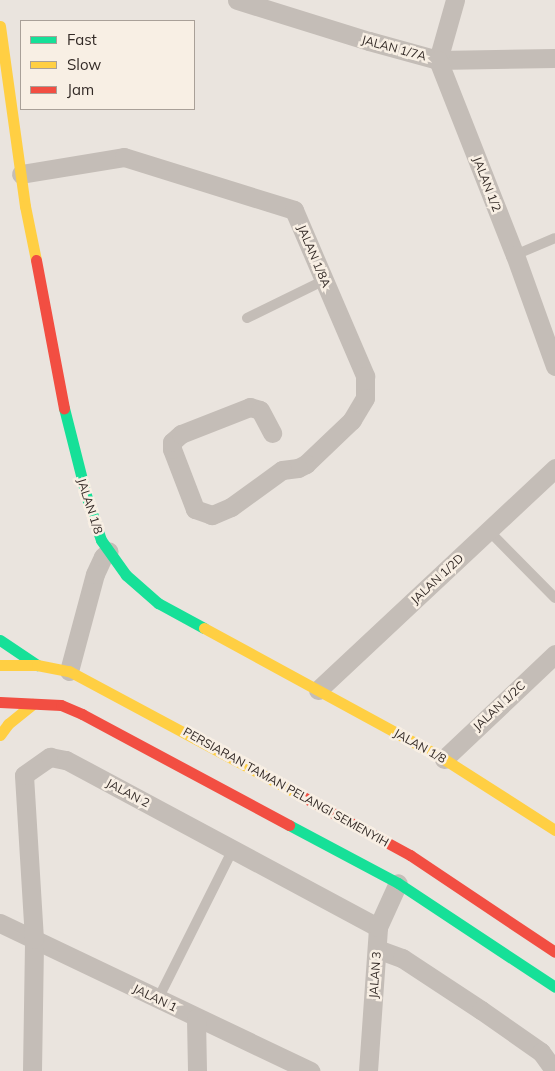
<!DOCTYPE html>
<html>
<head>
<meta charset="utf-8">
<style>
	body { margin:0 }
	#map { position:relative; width:555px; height:1071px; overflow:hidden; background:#eae4de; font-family:Mulish,sans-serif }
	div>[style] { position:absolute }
	.lane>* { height:10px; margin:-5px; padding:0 5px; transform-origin:5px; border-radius:5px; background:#c4bdb7 }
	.street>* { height:19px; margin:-9.5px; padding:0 9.5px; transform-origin:9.5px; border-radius:9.5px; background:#c4bdb7 }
	.fast>* { height:11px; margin:-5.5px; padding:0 5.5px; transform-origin:5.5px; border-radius:5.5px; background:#16e098 }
	.slow>* { height:11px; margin:-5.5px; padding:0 5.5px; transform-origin:5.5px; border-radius:5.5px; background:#ffcf43 }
	.jam>* { height:11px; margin:-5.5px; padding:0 5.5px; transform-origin:5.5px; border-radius:5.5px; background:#f24e42 }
	span { translate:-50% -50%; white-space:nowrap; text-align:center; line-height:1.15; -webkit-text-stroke:5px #f8efe4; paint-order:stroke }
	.street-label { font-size:12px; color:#332a26 }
	.legend { position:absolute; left:20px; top:20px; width:175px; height:90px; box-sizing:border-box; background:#f8efe4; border:1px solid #a9a098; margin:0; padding:6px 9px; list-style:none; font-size:15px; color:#332a26 }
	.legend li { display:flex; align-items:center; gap:10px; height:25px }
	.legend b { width:25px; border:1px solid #a9a098 }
</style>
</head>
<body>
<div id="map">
	<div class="lane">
		<i style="left:515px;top:255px;width:43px;rotate:-23deg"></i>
		<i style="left:247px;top:318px;width:87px;rotate:-26deg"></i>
		<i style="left:489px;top:531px;width:94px;rotate:45.4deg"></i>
		<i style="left:158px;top:999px;width:168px;rotate:-63.4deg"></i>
	</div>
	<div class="street">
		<i style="left:237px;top:0;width:138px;rotate:17.3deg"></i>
		<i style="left:369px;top:41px;width:72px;rotate:15.4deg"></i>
		<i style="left:438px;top:60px;width:117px;rotate:-1deg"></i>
		<i style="left:455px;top:0;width:62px;rotate:105.8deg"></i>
		<i style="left:438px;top:60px;width:210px;rotate:68.5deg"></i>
		<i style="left:515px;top:255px;width:118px;rotate:70.2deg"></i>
		<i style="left:21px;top:174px;width:104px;rotate:-9.4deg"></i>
		<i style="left:124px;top:157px;width:178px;rotate:17.3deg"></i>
		<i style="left:294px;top:210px;width:181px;rotate:66.8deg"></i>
		<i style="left:365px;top:376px;width:22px;rotate:90deg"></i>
		<i style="left:365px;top:398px;width:26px;rotate:121deg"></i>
		<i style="left:352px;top:420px;width:64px;rotate:136.3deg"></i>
		<i style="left:306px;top:464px;width:9px;rotate:153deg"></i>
		<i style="left:298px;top:468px;width:16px;rotate:173deg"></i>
		<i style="left:282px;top:470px;width:63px;rotate:144deg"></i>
		<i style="left:231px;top:507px;width:21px;rotate:157deg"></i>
		<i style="left:212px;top:515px;width:18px;rotate:-161deg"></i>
		<i style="left:195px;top:509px;width:64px;rotate:-111deg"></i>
		<i style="left:172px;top:449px;width:7px;rotate:-90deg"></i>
		<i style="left:172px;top:442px;width:12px;rotate:-42deg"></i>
		<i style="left:181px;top:434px;width:74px;rotate:-21.4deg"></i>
		<i style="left:250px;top:407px;width:10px;rotate:17deg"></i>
		<i style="left:260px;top:410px;width:26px;rotate:62deg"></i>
		<i style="left:69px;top:671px;width:100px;rotate:-75deg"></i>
		<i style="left:95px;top:574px;width:19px;rotate:-65deg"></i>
		<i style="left:103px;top:557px;width:8px;rotate:-45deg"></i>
		<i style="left:318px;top:690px;width:325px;rotate:-43.1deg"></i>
		<i style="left:444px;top:759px;width:153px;rotate:-43.4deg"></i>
		<i style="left:0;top:923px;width:344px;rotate:25.5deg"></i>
		<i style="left:377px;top:949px;width:27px;rotate:20deg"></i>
		<i style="left:402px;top:958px;width:95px;rotate:33.4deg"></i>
		<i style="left:481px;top:1010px;width:73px;rotate:35deg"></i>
		<i style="left:541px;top:1052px;width:24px;rotate:54deg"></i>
		<i style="left:196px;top:1018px;width:53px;rotate:88.9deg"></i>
		<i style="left:32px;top:1071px;width:132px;rotate:-89.1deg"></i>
		<i style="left:34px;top:939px;width:164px;rotate:-93.5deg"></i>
		<i style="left:24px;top:775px;width:32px;rotate:-35deg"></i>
		<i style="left:50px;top:757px;width:16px;rotate:11deg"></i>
		<i style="left:66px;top:760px;width:354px;rotate:28.2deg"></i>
		<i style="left:368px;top:1071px;width:144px;rotate:-86deg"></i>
		<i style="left:378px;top:927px;width:48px;rotate:-65.6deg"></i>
	</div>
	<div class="fast">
		<i style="left:64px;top:408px;width:90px;rotate:75.8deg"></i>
		<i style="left:86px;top:495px;width:47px;rotate:71.6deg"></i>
		<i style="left:101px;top:540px;width:43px;rotate:54.5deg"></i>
		<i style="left:126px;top:575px;width:43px;rotate:41.2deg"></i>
		<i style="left:158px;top:603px;width:52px;rotate:28.5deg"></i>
		<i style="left:0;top:640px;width:45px;rotate:34deg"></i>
		<i style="left:289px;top:825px;width:123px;rotate:28deg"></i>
		<i style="left:398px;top:883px;width:188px;rotate:33.5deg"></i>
	</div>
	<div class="slow">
		<i style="left:0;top:26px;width:182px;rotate:82.1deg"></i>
		<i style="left:25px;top:206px;width:55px;rotate:78.5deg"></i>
		<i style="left:204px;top:628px;width:273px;rotate:28.6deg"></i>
		<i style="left:444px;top:759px;width:132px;rotate:32.6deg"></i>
		<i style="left:0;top:665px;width:37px"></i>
		<i style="left:37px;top:665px;width:33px;rotate:11deg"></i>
		<i style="left:69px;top:671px;width:260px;rotate:28.2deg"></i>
		<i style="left:0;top:735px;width:14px;rotate:-54deg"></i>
		<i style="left:8px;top:724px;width:32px;rotate:-39deg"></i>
	</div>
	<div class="jam">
		<i style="left:36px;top:260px;width:151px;rotate:79.3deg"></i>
		<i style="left:0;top:702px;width:61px;rotate:2.8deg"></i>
		<i style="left:61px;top:705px;width:23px;rotate:23deg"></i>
		<i style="left:82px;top:714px;width:235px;rotate:28.2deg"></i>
		<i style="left:298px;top:794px;width:128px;rotate:28.6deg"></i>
		<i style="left:410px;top:855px;width:174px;rotate:33.8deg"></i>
	</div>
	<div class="street-label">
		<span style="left:394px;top:48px;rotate:15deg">JALAN 1/7A</span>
		<span style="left:487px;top:184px;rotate:69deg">JALAN 1/2</span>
		<span style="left:314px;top:256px;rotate:67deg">JALAN 1/8A</span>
		<span style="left:90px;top:506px;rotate:72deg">JALAN 1/8</span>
		<span style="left:437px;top:579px;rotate:-43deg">JALAN 1/2D</span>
		<span style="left:499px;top:706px;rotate:-43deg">JALAN 1/2C</span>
		<span style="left:420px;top:746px;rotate:29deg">JALAN 1/8</span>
		<span style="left:286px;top:787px;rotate:29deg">PERSIARAN TAMAN PELANGI SEMENYIH</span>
		<span style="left:128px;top:793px;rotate:28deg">JALAN 2</span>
		<span style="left:375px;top:975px;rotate:-86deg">JALAN 3</span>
		<span style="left:155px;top:998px;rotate:26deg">JALAN 1</span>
	</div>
	<ul class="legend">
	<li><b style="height:6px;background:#16e098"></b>Fast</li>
	<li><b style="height:6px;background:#ffcf43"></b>Slow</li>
	<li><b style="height:6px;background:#f24e42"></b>Jam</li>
	</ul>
</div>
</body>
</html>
